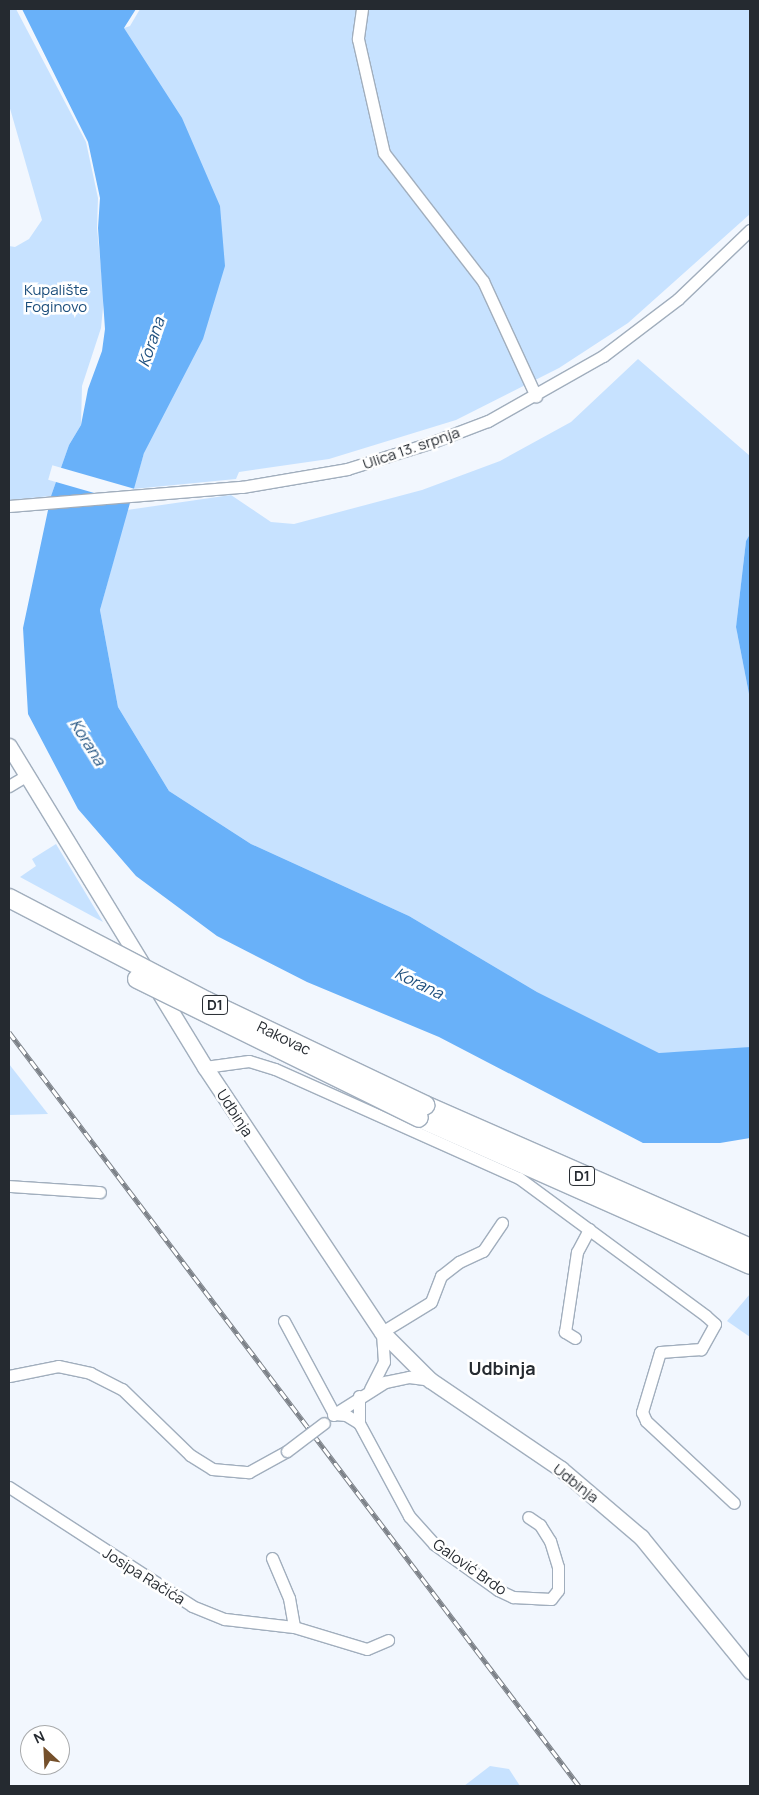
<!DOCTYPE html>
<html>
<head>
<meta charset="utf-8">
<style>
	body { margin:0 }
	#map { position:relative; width:759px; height:1795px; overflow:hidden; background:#f2f7fe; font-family:Manrope,sans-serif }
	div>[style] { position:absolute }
	.green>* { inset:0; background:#c7e2ff }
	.water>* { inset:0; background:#69b1f9 }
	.pier>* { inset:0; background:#f2f7fe; transform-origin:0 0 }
	.roads { filter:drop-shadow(1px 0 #a1aebd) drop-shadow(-1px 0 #a1aebd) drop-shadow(0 1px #a1aebd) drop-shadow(0 -1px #a1aebd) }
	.minor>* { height:11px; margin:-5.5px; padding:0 5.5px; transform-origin:5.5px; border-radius:5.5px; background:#fff }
	.major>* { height:15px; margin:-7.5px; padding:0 7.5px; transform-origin:7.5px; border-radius:7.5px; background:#fff }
	.highway>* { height:18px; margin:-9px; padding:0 9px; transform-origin:9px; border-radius:9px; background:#fff }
	.rail>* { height:5px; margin-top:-2.5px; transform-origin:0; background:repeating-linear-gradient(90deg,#fff 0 9px,#7c8188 0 18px); box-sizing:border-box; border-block:1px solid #7c8188 }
	.bridges { filter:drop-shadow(1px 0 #a1aebd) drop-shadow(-1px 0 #a1aebd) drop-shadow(0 1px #a1aebd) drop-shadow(0 -1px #a1aebd) }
	.minor-bridge>* { height:11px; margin:-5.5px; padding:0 5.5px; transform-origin:5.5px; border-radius:5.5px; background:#fff }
	.highway-bridge>* { height:18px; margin:-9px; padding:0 9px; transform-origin:9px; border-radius:9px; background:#fff }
	span { translate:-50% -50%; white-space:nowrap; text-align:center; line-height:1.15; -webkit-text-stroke:5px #fff; paint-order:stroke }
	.shield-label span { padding:1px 4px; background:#fff; border:1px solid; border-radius:4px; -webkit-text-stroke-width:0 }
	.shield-label { font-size:14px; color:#252a30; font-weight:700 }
	.park-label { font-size:15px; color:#1a4d7b }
	.street-label { font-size:15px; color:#252a30 }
	.water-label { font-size:16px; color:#1d4f7e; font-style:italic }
	.quarter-label { font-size:18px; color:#252a30; font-weight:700 }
	.frame { position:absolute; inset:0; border:10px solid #252a30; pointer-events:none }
	.north { position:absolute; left:20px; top:1725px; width:50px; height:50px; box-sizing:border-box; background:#fff; border:1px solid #a8aaac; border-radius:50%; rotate:335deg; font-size:14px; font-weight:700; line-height:20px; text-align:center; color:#252a30 }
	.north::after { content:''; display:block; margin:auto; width:18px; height:22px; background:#75502b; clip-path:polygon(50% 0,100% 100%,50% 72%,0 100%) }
</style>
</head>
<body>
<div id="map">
	<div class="green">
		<i style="clip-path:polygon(9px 9px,16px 9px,86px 142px,98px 198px,97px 228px,104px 298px,101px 328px,82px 386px,81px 425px,69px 445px,51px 496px,9px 500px,9px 246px,15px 247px,29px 239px,42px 220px,9px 105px)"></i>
		<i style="clip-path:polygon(140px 9px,750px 9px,750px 214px,628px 323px,559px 368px,456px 420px,329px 459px,239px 472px,236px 479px,133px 489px,144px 453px,124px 28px,130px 26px)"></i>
		<i style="clip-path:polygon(638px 359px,750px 456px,750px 534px,746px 541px,736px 627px,750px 699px,750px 1047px,728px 1051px,659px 1053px,537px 992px,409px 916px,251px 844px,169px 791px,118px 707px,100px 610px,127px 510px,231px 495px,271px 522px,294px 524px,422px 490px,500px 461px,571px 422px)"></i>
		<i style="clip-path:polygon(56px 844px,103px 922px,20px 877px,36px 866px,32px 859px)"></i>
		<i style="clip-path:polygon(9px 1064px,48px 1114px,9px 1115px)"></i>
		<i style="clip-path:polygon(750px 1294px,750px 1337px,727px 1321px)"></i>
		<i style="clip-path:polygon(490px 1766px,509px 1769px,520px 1786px,464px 1786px)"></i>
	</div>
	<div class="water">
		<i style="clip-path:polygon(22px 9px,136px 9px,124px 28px,182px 118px,220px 206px,225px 266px,203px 339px,144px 453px,100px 610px,118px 707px,169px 791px,251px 844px,409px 916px,537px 992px,659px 1053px,750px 1047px,750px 1138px,720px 1143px,643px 1143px,439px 1037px,307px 982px,217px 936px,136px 876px,78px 809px,28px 714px,23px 628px,51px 496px,69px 445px,81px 425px,88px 389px,102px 351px,105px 329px,98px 228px,100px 198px,88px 142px)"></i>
		<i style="clip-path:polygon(750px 534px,750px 699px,736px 627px,746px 541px)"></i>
	</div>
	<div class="pier">
		<i style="left:135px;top:489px;width:15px;height:86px;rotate:106deg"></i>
	</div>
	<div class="roads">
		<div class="minor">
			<i style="left:362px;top:9px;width:30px;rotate:98deg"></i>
			<i style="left:358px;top:39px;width:117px;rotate:77.2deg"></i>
			<i style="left:384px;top:153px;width:162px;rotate:52.3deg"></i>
			<i style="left:483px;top:281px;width:127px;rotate:65.3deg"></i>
			<i style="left:9px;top:506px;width:234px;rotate:-4.7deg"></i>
			<i style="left:242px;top:487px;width:107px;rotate:-9.7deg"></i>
			<i style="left:347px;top:469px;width:87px;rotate:-17.4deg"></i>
			<i style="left:430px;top:443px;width:62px;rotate:-20.8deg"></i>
			<i style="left:488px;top:421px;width:132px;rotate:-29.5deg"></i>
			<i style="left:603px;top:356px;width:94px;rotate:-37.2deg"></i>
			<i style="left:678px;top:299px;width:100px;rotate:-43.8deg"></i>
			<i style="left:9px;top:786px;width:21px;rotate:-31deg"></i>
			<i style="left:205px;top:1067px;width:44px;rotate:-7.8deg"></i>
			<i style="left:249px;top:1061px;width:27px;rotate:17deg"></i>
			<i style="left:275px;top:1069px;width:267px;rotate:24.1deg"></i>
			<i style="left:519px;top:1178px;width:232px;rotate:36.4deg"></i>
			<i style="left:706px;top:1316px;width:12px;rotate:42deg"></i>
			<i style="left:715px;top:1324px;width:29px;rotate:119deg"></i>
			<i style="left:701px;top:1349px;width:41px;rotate:175.8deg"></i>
			<i style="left:660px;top:1352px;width:63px;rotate:106.7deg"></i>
			<i style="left:642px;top:1412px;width:10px;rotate:66deg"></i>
			<i style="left:646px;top:1421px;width:120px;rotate:43deg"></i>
			<i style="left:9px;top:1186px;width:91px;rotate:3.8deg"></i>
			<i style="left:284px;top:1321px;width:106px;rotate:61.7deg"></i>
			<i style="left:334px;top:1414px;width:12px;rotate:5deg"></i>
			<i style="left:346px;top:1415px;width:15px;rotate:32deg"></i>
			<i style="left:575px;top:1338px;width:12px;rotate:-149deg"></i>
			<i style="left:565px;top:1332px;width:81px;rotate:-81.5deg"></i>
			<i style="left:577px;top:1252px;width:26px;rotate:-62deg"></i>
			<i style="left:9px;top:1376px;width:50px;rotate:-11.5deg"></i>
			<i style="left:58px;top:1366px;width:33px;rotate:12deg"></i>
			<i style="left:90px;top:1373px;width:36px;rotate:27deg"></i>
			<i style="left:122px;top:1389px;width:95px;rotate:44.1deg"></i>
			<i style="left:190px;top:1455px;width:26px;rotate:32deg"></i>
			<i style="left:212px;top:1469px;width:37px;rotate:5deg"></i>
			<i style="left:249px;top:1472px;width:43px;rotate:-28.9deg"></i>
			<i style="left:370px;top:1389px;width:30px;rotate:-63deg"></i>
			<i style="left:384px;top:1362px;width:30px;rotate:-94deg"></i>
			<i style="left:382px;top:1332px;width:57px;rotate:-31.5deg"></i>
			<i style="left:431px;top:1302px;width:28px;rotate:-69deg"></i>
			<i style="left:441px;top:1276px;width:23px;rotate:-38deg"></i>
			<i style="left:459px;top:1262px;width:26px;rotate:-25deg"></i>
			<i style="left:483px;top:1251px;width:34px;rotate:-56deg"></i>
			<i style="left:359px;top:1396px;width:27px;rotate:90deg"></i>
			<i style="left:359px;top:1423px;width:106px;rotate:61.7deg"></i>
			<i style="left:409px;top:1516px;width:38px;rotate:48deg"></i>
			<i style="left:434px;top:1544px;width:79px;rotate:35.7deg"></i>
			<i style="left:498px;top:1590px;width:17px;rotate:25deg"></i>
			<i style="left:513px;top:1597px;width:38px;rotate:3deg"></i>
			<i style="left:551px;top:1599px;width:11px;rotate:-52deg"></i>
			<i style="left:558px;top:1590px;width:23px;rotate:-90deg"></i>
			<i style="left:558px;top:1567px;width:27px;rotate:-107deg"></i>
			<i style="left:550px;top:1541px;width:19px;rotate:-122deg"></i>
			<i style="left:540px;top:1525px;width:14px;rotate:-146deg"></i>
			<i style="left:333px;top:1415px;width:62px;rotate:-32.4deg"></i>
			<i style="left:385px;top:1382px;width:25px;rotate:-12deg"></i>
			<i style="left:409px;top:1377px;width:21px;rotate:8deg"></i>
			<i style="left:9px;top:1487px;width:218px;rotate:33deg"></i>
			<i style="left:192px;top:1606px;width:35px;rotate:22deg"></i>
			<i style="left:225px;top:1619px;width:69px;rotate:6.6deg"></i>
			<i style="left:294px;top:1627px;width:76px;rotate:16.8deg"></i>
			<i style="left:367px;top:1649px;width:23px;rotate:-23deg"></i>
			<i style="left:272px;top:1558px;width:43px;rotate:67deg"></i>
			<i style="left:289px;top:1598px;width:29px;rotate:80deg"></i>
		</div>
		<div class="major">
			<i style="left:9px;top:746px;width:376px;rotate:58.6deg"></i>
			<i style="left:205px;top:1067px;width:319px;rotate:56.3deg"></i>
			<i style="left:382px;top:1332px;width:68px;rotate:45deg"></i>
			<i style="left:430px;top:1380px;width:158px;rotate:34.2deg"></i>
			<i style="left:561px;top:1469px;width:105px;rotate:40.4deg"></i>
			<i style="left:641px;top:1537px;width:173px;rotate:50.9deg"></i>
		</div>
		<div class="highway">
			<i style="left:425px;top:1105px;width:355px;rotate:23.7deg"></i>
			<i style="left:419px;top:1118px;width:362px;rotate:23.9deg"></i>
		</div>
	</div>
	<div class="rail">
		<i style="left:9px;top:1032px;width:945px;rotate:52.91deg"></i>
	</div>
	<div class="bridges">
		<div class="minor-bridge">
			<i style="left:287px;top:1451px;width:46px;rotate:-37.1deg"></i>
		</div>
		<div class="highway-bridge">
			<i style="left:9px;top:898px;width:223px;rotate:27.5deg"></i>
			<i style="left:207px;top:1001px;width:242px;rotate:25.5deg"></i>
			<i style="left:137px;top:979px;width:314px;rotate:26.2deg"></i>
		</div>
	</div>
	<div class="shield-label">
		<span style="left:215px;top:1005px">D1</span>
		<span style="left:582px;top:1176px">D1</span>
	</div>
	<div class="park-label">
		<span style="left:56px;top:298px">Kupalište<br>Foginovo</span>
	</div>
	<div class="street-label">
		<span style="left:411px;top:448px;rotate:-19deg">Ulica 13. srpnja</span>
		<span style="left:284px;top:1038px;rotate:26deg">Rakovac</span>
		<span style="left:235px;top:1113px;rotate:57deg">Udbinja</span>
		<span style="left:576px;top:1483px;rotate:38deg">Udbinja</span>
		<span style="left:470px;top:1567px;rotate:35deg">Galović Brdo</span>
		<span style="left:144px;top:1576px;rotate:32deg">Josipa Račića</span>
	</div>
	<div class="water-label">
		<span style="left:151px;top:342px;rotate:-71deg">Korana</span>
		<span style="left:88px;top:742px;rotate:58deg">Korana</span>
		<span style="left:419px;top:983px;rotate:26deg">Korana</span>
	</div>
	<div class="quarter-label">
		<span style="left:502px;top:1368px">Udbinja</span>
	</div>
	<div class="frame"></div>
	<div class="north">N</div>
</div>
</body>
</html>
